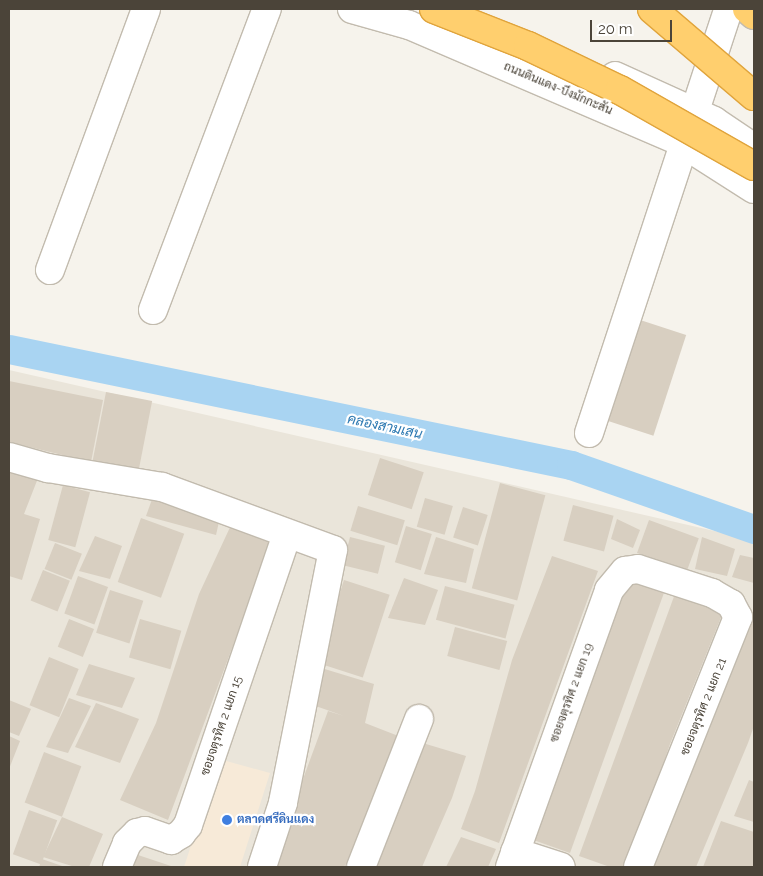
<!DOCTYPE html>
<html>
<head>
<meta charset="utf-8">
<style>
	body { margin:0 }
	#map { position:relative; width:763px; height:876px; overflow:hidden; background:#f6f3ec; font-family:Raleway,Sarabun,sans-serif }
	div>[style] { position:absolute }
	.residential>* { inset:0; background:#eae5da }
	.commercial>* { inset:0; background:#f7ead8 }
	.canal>* { height:29px; margin:-14.5px; padding:0 14.5px; transform-origin:14.5px; border-radius:14.5px; background:#a9d4f2 }
	.building>* { inset:0; background:#d8cfc1; transform-origin:0 0 }
	.roads { filter:drop-shadow(1px 0 #c2bbae) drop-shadow(-1px 0 #c2bbae) drop-shadow(0 1px #c2bbae) drop-shadow(0 -1px #c2bbae) }
	.minor>* { height:28px; margin:-14px; padding:0 14px; transform-origin:14px; border-radius:14px; background:#fff }
	.highway>* { height:28px; margin:-14px; padding:0 14px; transform-origin:14px; border-radius:14px; background:#ffcf6e }
	.bridges { filter:drop-shadow(1px 0 #e0a43c) drop-shadow(-1px 0 #e0a43c) drop-shadow(0 1px #e0a43c) drop-shadow(0 -1px #e0a43c) }
	.highway-bridge>* { height:28px; margin:-14px; padding:0 14px; transform-origin:14px; border-radius:14px; background:#ffcf6e }
	.dots>* { width:14px; height:14px; translate:-50% -50%; box-sizing:border-box; border:2px solid #fff; border-radius:50% }
	span { translate:-50% -50%; white-space:nowrap; text-align:center; line-height:1.15; -webkit-text-stroke:4.5px #fff; paint-order:stroke }
	.street-label { font-size:12px; color:#4b4439 }
	.shop-label { font-size:12px; color:#366cbe; font-weight:700 }
	.left { translate:0 -50%; text-align:left }
	.water-label { font-size:14px; color:#2e7ab2; font-style:italic }
	.frame { position:absolute; inset:0; border:10px solid #4b4439; pointer-events:none }
	.scale { position:absolute; left:590px; top:20px; width:82px; height:22px; box-sizing:border-box; border:2px solid #4b4439; border-top:0; padding-left:6px; font-size:15px; line-height:18px; white-space:nowrap; color:#4b4439; -webkit-text-stroke:4px #fff; paint-order:stroke }
</style>
</head>
<body>
<div id="map">
	<div class="residential">
		<i style="clip-path:polygon(9px 370px,754px 540px,754px 867px,9px 867px)"></i>
	</div>
	<div class="commercial">
		<i style="clip-path:polygon(219px 759px,270px 773px,240px 867px,184px 867px)"></i>
	</div>
	<div class="canal">
		<i style="left:9px;top:349px;width:574px;rotate:11.66deg"></i>
		<i style="left:571px;top:465px;width:194px;rotate:19.3deg"></i>
	</div>
	<div class="building">
		<i style="left:631px;top:317px;width:58px;height:106px;rotate:18deg"></i>
		<i style="clip-path:polygon(9px 381px,103px 400px,91px 462px,9px 442px)"></i>
		<i style="left:106px;top:392px;width:47px;height:71px;rotate:11deg"></i>
		<i style="left:380px;top:458px;width:46px;height:39px;rotate:18deg"></i>
		<i style="clip-path:polygon(9px 465px,40px 473px,24px 514px,40px 519px,22px 580px,9px 576px)"></i>
		<i style="left:500px;top:483px;width:47px;height:109px;rotate:15deg"></i>
		<i style="left:63px;top:485px;width:28px;height:57px;rotate:15deg"></i>
		<i style="clip-path:polygon(155px 491px,221px 513px,216px 535px,146px 516px)"></i>
		<i style="left:425px;top:498px;width:29px;height:30px;rotate:16deg"></i>
		<i style="left:573px;top:505px;width:42px;height:37px;rotate:15deg"></i>
		<i style="left:358px;top:506px;width:49px;height:26px;rotate:17deg"></i>
		<i style="left:463px;top:507px;width:26px;height:32px;rotate:18deg"></i>
		<i style="left:141px;top:518px;width:46px;height:68px;rotate:20deg"></i>
		<i style="clip-path:polygon(617px 519px,640px 530px,633px 548px,611px 539px)"></i>
		<i style="left:649px;top:520px;width:53px;height:35px;rotate:20deg"></i>
		<i style="clip-path:polygon(232px 523px,275px 542px,250px 600px,168px 820px,120px 800px,156px 723px,199px 594px)"></i>
		<i style="left:406px;top:526px;width:27px;height:38px;rotate:17deg"></i>
		<i style="clip-path:polygon(95px 536px,122px 546px,110px 579px,79px 571px)"></i>
		<i style="left:350px;top:537px;width:36px;height:29px;rotate:14deg"></i>
		<i style="clip-path:polygon(436px 537px,474px 549px,466px 583px,424px 574px)"></i>
		<i style="clip-path:polygon(702px 537px,735px 549px,727px 576px,695px 569px)"></i>
		<i style="left:55px;top:543px;width:29px;height:28px;rotate:22deg"></i>
		<i style="clip-path:polygon(740px 555px,754px 558px,754px 583px,732px 577px)"></i>
		<i style="clip-path:polygon(552px 556px,598px 571px,499px 843px,461px 829px,475px 791px,512px 660px)"></i>
		<i style="left:43px;top:570px;width:29px;height:33px;rotate:22deg"></i>
		<i style="left:78px;top:576px;width:32px;height:40px;rotate:20deg"></i>
		<i style="clip-path:polygon(404px 578px,438px 590px,425px 625px,388px 618px)"></i>
		<i style="left:344px;top:580px;width:48px;height:87px;rotate:18deg"></i>
		<i style="clip-path:polygon(627px 580px,665px 590px,570px 853px,525px 837px)"></i>
		<i style="left:445px;top:586px;width:72px;height:35px;rotate:15deg"></i>
		<i style="left:110px;top:590px;width:35px;height:45px;rotate:18deg"></i>
		<i style="clip-path:polygon(676px 591px,724px 610px,670px 744px,629px 867px,610px 867px,579px 856px)"></i>
		<i style="clip-path:polygon(754px 609px,754px 726px,748px 743px,696px 867px,651px 867px)"></i>
		<i style="left:69px;top:619px;width:27px;height:30px;rotate:22deg"></i>
		<i style="left:140px;top:619px;width:43px;height:40px;rotate:16deg"></i>
		<i style="left:455px;top:627px;width:54px;height:30px;rotate:15deg"></i>
		<i style="left:49px;top:657px;width:32px;height:52px;rotate:22deg"></i>
		<i style="clip-path:polygon(89px 664px,135px 678px,122px 708px,76px 695px)"></i>
		<i style="clip-path:polygon(318px 667px,374px 684px,365px 723px,401px 737px,363px 833px,344px 867px,275px 867px,293px 796px,303px 779px,328px 711px,344px 716px,310px 704px)"></i>
		<i style="clip-path:polygon(69px 698px,91px 706px,68px 753px,46px 747px)"></i>
		<i style="clip-path:polygon(9px 700px,31px 709px,19px 736px,9px 732px)"></i>
		<i style="clip-path:polygon(96px 703px,139px 719px,120px 763px,75px 747px)"></i>
		<i style="clip-path:polygon(9px 736px,20px 741px,9px 769px)"></i>
		<i style="clip-path:polygon(416px 741px,466px 756px,452px 798px,422px 867px,368px 867px)"></i>
		<i style="left:44px;top:752px;width:40px;height:54px;rotate:21deg"></i>
		<i style="clip-path:polygon(749px 780px,754px 782px,754px 822px,734px 816px)"></i>
		<i style="left:29px;top:810px;width:30px;height:47px;rotate:20deg"></i>
		<i style="clip-path:polygon(62px 817px,103px 834px,89px 867px,75px 867px,43px 857px)"></i>
		<i style="clip-path:polygon(721px 821px,754px 832px,754px 867px,703px 867px)"></i>
		<i style="clip-path:polygon(461px 837px,496px 849px,488px 867px,446px 867px)"></i>
		<i style="clip-path:polygon(129px 852px,174px 867px,124px 867px)"></i>
		<i style="clip-path:polygon(42px 859px,65px 867px,39px 867px)"></i>
	</div>
	<div class="roads">
		<div class="minor">
			<i style="left:352px;top:9px;width:59px;rotate:15.7deg"></i>
			<i style="left:409px;top:25px;width:292px;rotate:23.2deg"></i>
			<i style="left:677px;top:140px;width:91px;rotate:32.5deg"></i>
			<i style="left:615px;top:76px;width:109px;rotate:24.4deg"></i>
			<i style="left:714px;top:121px;width:48px;rotate:34deg"></i>
			<i style="left:50px;top:270px;width:278px;rotate:-69.8deg"></i>
			<i style="left:153px;top:310px;width:322px;rotate:-69.3deg"></i>
			<i style="left:589px;top:433px;width:446px;rotate:-71.8deg"></i>
			<i style="left:9px;top:457px;width:41px;rotate:15.8deg"></i>
			<i style="left:48px;top:468px;width:116px;rotate:9.5deg"></i>
			<i style="left:162px;top:487px;width:182px;rotate:20.2deg"></i>
			<i style="left:333px;top:550px;width:258px;rotate:101.2deg"></i>
			<i style="left:283px;top:803px;width:67px;rotate:108.2deg"></i>
			<i style="left:515px;top:852px;width:48px;rotate:18.1deg"></i>
			<i style="left:117px;top:867px;width:26px;rotate:-67deg"></i>
			<i style="left:127px;top:843px;width:14px;rotate:-45deg"></i>
			<i style="left:137px;top:833px;width:8px;rotate:-14deg"></i>
			<i style="left:145px;top:831px;width:28px;rotate:19deg"></i>
			<i style="left:171px;top:840px;width:12px;rotate:-31deg"></i>
			<i style="left:181px;top:834px;width:11px;rotate:-52deg"></i>
			<i style="left:188px;top:825px;width:307px;rotate:-71.2deg"></i>
			<i style="left:361px;top:867px;width:159px;rotate:-68.6deg"></i>
			<i style="left:510px;top:867px;width:294px;rotate:-70.3deg"></i>
			<i style="left:609px;top:590px;width:25px;rotate:-50deg"></i>
			<i style="left:625px;top:571px;width:13px;rotate:-9deg"></i>
			<i style="left:638px;top:569px;width:78px;rotate:18deg"></i>
			<i style="left:712px;top:593px;width:22px;rotate:30deg"></i>
			<i style="left:731px;top:604px;width:15px;rotate:62deg"></i>
			<i style="left:738px;top:617px;width:269px;rotate:111.8deg"></i>
		</div>
		<div class="highway">
			<i style="left:747px;top:9px;width:9px;rotate:41deg"></i>
		</div>
	</div>
	<div class="bridges">
		<div class="highway-bridge">
			<i style="left:434px;top:9px;width:101px;rotate:21.5deg"></i>
			<i style="left:528px;top:46px;width:102px;rotate:25.6deg"></i>
			<i style="left:620px;top:90px;width:154px;rotate:29.6deg"></i>
			<i style="left:652px;top:9px;width:134px;rotate:40.5deg"></i>
		</div>
	</div>
	<div class="dots">
		<i style="left:227px;top:820px;background:#3f7fe0"></i>
	</div>
	<div class="street-label">
		<span style="left:558px;top:89px;rotate:23deg">ถนนดินแดง-บึงมักกะสัน</span>
		<span style="left:572px;top:693px;rotate:-70deg">ซอยจตุรทิศ 2 แยก 19</span>
		<span style="left:704px;top:707px;rotate:-68deg">ซอยจตุรทิศ 2 แยก 21</span>
		<span style="left:222px;top:726px;rotate:-71deg">ซอยจตุรทิศ 2 แยก 15</span>
	</div>
	<div class="shop-label">
		<span class="left" style="left:237px;top:820px">ตลาดศรีดินแดง</span>
	</div>
	<div class="water-label">
		<span style="left:385px;top:426px;rotate:12deg">คลองสามเสน</span>
	</div>
	<div class="frame"></div>
	<div class="scale">20 m</div>
</div>
</body>
</html>
